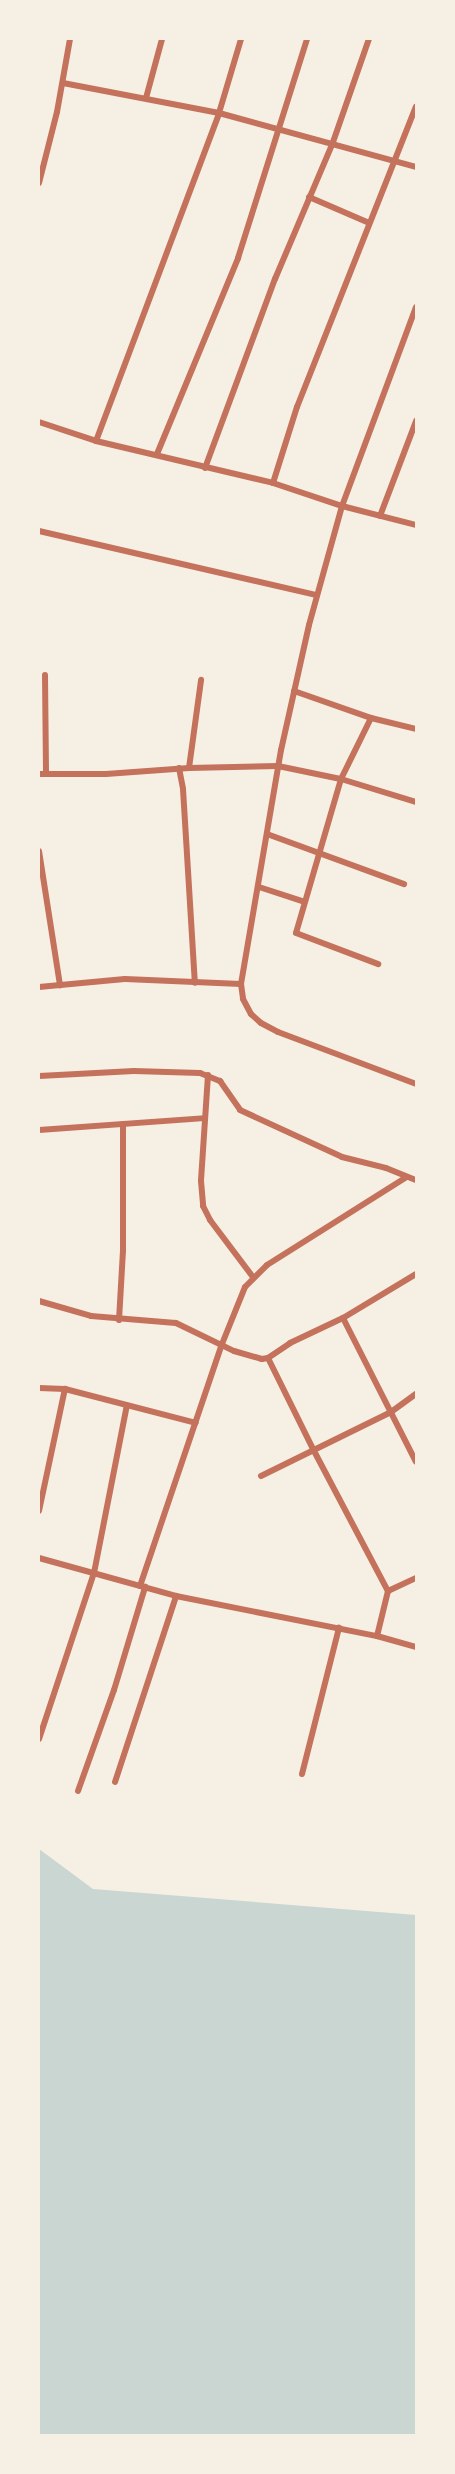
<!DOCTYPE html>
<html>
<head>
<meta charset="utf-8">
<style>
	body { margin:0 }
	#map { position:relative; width:455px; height:2474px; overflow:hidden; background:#f6efe4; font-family:Helvetica,sans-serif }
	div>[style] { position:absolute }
	.water>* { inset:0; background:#c9d6d2 }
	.minor>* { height:6px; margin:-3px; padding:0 3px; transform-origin:3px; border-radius:3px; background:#c5725c }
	span { translate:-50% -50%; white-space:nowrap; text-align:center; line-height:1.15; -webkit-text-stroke:4.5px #f6efe4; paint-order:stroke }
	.frame { position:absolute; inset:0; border:40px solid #f6efe4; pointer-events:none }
</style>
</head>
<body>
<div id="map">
	<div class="water">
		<i style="clip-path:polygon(39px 1849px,93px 1889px,416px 1915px,416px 2435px,39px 2435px)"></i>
	</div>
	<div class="minor">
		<i style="left:63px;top:83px;width:159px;rotate:10.9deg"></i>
		<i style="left:219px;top:113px;width:204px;rotate:15.3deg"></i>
		<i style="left:146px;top:98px;width:61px;rotate:-74.8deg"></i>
		<i style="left:39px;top:183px;width:73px;rotate:-75.8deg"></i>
		<i style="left:57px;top:112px;width:74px;rotate:-79.9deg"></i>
		<i style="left:309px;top:197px;width:65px;rotate:23.4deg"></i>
		<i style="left:416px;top:307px;width:212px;rotate:110.4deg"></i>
		<i style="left:342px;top:506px;width:123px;rotate:105.5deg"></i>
		<i style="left:309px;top:625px;width:128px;rotate:102.6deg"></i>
		<i style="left:281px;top:750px;width:237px;rotate:99.7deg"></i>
		<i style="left:241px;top:984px;width:15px;rotate:82deg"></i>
		<i style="left:243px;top:999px;width:17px;rotate:62deg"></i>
		<i style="left:251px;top:1014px;width:13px;rotate:42deg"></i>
		<i style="left:261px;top:1023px;width:19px;rotate:28deg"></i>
		<i style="left:278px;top:1032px;width:147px;rotate:20.6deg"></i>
		<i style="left:39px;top:422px;width:60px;rotate:18.4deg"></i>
		<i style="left:96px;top:441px;width:182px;rotate:13.3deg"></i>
		<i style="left:273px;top:483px;width:73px;rotate:18.4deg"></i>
		<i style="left:342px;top:506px;width:76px;rotate:14.4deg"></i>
		<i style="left:96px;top:441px;width:350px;rotate:-69.4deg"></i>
		<i style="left:219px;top:113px;width:77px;rotate:-73.4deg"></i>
		<i style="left:157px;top:454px;width:212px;rotate:-67.5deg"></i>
		<i style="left:238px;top:258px;width:230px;rotate:-72.5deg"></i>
		<i style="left:205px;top:468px;width:202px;rotate:-69.7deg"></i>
		<i style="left:275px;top:279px;width:146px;rotate:-67deg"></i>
		<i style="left:332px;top:145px;width:112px;rotate:-70.8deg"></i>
		<i style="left:273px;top:483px;width:80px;rotate:-72.5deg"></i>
		<i style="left:297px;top:407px;width:323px;rotate:-68.4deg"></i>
		<i style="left:380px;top:516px;width:102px;rotate:-69.2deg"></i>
		<i style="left:39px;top:531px;width:285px;rotate:13deg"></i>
		<i style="left:45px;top:675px;width:98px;rotate:89.4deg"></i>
		<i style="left:294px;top:691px;width:82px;rotate:19.3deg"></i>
		<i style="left:371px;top:718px;width:46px;rotate:13.7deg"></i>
		<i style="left:371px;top:718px;width:68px;rotate:116.2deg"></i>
		<i style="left:341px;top:779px;width:160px;rotate:106.3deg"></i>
		<i style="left:296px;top:933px;width:88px;rotate:20.7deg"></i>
		<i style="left:179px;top:768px;width:21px;rotate:79deg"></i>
		<i style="left:183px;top:789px;width:194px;rotate:86.5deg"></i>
		<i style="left:189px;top:768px;width:89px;rotate:-82.2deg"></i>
		<i style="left:39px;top:774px;width:67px"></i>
		<i style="left:106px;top:774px;width:83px;rotate:-4.1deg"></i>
		<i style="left:189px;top:768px;width:89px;rotate:-1.3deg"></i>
		<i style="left:278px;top:766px;width:64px;rotate:11.7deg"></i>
		<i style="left:341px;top:779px;width:78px;rotate:17deg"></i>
		<i style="left:267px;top:834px;width:146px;rotate:20.1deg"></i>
		<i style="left:39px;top:851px;width:136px;rotate:81.1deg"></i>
		<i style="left:259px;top:887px;width:48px;rotate:18.1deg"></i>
		<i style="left:39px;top:987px;width:86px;rotate:-5.3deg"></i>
		<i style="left:125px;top:979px;width:116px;rotate:2.5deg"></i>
		<i style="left:208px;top:1075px;width:106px;rotate:93.8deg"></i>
		<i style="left:201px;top:1181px;width:25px;rotate:85deg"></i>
		<i style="left:203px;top:1206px;width:16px;rotate:63deg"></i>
		<i style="left:210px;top:1220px;width:71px;rotate:53deg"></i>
		<i style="left:39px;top:1076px;width:95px;rotate:-3deg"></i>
		<i style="left:134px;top:1071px;width:66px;rotate:1.7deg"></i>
		<i style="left:200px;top:1073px;width:22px;rotate:22deg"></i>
		<i style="left:220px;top:1081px;width:35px;rotate:55deg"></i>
		<i style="left:240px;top:1110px;width:112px;rotate:24.7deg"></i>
		<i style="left:342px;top:1157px;width:45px;rotate:14deg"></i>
		<i style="left:386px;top:1168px;width:32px;rotate:22deg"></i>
		<i style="left:39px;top:1130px;width:166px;rotate:-4.1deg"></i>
		<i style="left:39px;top:1301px;width:54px;rotate:16.1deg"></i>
		<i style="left:91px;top:1316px;width:85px;rotate:4.7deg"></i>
		<i style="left:176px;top:1323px;width:64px;rotate:25.8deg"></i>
		<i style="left:234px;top:1351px;width:29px;rotate:16deg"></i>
		<i style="left:262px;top:1359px;width:6px;rotate:-9deg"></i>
		<i style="left:268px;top:1358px;width:27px;rotate:-34deg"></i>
		<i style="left:290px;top:1343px;width:59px;rotate:-25.3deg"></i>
		<i style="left:343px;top:1318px;width:85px;rotate:-31.1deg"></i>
		<i style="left:343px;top:1318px;width:161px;rotate:63.1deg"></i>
		<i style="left:119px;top:1320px;width:69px;rotate:-86.7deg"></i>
		<i style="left:123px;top:1251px;width:127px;rotate:-90deg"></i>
		<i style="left:268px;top:1358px;width:102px;rotate:63.7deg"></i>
		<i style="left:313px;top:1449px;width:161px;rotate:62.2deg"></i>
		<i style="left:388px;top:1591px;width:46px;rotate:103.7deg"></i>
		<i style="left:39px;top:1388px;width:26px;rotate:2deg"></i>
		<i style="left:65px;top:1389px;width:135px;rotate:14.5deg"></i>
		<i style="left:261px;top:1476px;width:145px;rotate:-26.2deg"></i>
		<i style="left:391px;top:1412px;width:31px;rotate:-36deg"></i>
		<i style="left:39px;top:1511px;width:125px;rotate:-78deg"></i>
		<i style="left:39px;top:1558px;width:142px;rotate:15.5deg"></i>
		<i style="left:176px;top:1596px;width:205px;rotate:11.3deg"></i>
		<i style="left:377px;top:1636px;width:41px;rotate:15.8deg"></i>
		<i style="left:140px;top:1586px;width:256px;rotate:-71.3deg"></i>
		<i style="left:222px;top:1344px;width:61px;rotate:-68deg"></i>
		<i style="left:245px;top:1287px;width:31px;rotate:-45deg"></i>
		<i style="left:267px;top:1265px;width:165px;rotate:-32.2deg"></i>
		<i style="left:388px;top:1591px;width:31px;rotate:-25deg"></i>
		<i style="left:39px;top:1739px;width:175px;rotate:-71.7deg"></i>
		<i style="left:94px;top:1573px;width:171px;rotate:-78.9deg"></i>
		<i style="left:302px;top:1774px;width:151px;rotate:-75.8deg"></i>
		<i style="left:115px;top:1782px;width:196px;rotate:-71.8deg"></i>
		<i style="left:78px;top:1791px;width:107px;rotate:-70.4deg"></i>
		<i style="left:114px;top:1690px;width:108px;rotate:-73.2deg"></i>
	</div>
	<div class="frame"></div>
</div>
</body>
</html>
